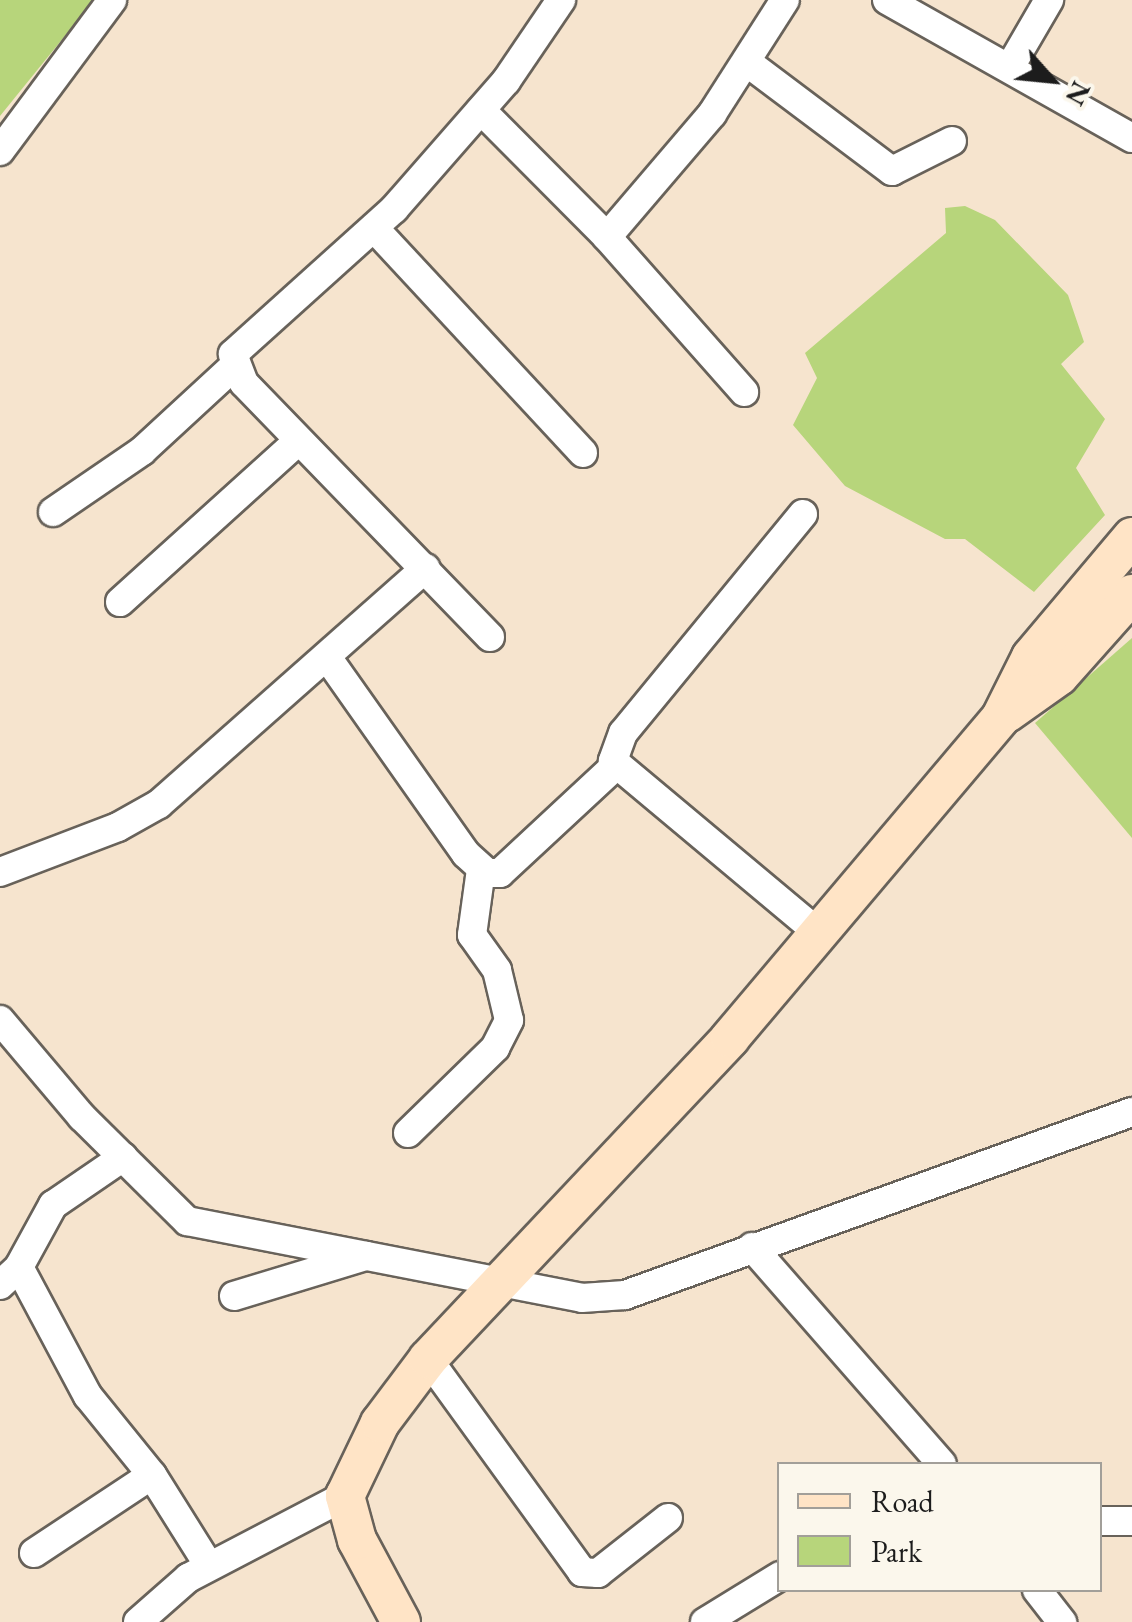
<!DOCTYPE html>
<html>
<head>
<meta charset="utf-8">
<style>
	body { margin:0 }
	#map { position:relative; width:1132px; height:1622px; overflow:hidden; background:#f6e4ce; font-family:"EB Garamond",serif }
	div>[style] { position:absolute }
	.green>* { inset:0; background:#b7d57b }
	.roads { filter:drop-shadow(2px 0 #68625a) drop-shadow(-2px 0 #68625a) drop-shadow(0 2px #68625a) drop-shadow(0 -2px #68625a) }
	.street>* { height:28px; margin:-14px; padding:0 14px; transform-origin:14px; border-radius:14px; background:#fff }
	.secondary>* { height:38px; margin:-19px; padding:0 19px; transform-origin:19px; border-radius:19px; background:#ffe4c6 }
	span { translate:-50% -50%; white-space:nowrap; text-align:center; line-height:1.15; -webkit-text-stroke:9px #fbf7ec; paint-order:stroke }
	.legend { position:absolute; left:777px; top:1462px; width:325px; height:130px; box-sizing:border-box; background:#fbf7ec; border:2px solid #a29f99; margin:0; padding:12px 18px; list-style:none; font-size:30px; color:#1c1c1c }
	.legend li { display:flex; align-items:center; gap:20px; height:50px }
	.legend b { width:50px; border:2px solid #a29f99 }
	.north { position:absolute; left:1002px; top:30px; width:100px; height:100px; -webkit-text-stroke:8px #fbf7ec; paint-order:stroke; rotate:117deg; font-size:28px; font-weight:700; line-height:40px; text-align:center; color:#1c1c1c }
	.north::after { content:''; display:block; margin:auto; width:35px; height:45px; background:#1c1c1c; clip-path:polygon(50% 0,100% 100%,50% 72%,0 100%) }
</style>
</head>
<body>
<div id="map">
	<div class="green">
		<i style="clip-path:polygon(0 0,94px 0,0 116px)"></i>
		<i style="clip-path:polygon(965px 206px,995px 220px,1068px 295px,1084px 342px,1061px 364px,1105px 419px,1076px 468px,1105px 515px,1034px 592px,965px 539px,945px 539px,845px 486px,793px 425px,817px 378px,805px 353px,946px 233px,945px 208px)"></i>
		<i style="clip-path:polygon(1132px 638px,1132px 838px,1035px 723px)"></i>
	</div>
	<div class="roads">
		<div class="street">
			<i style="left:887px;top:0;width:281px;rotate:29.4deg"></i>
			<i style="left:748px;top:63px;width:180px;rotate:36.9deg"></i>
			<i style="left:892px;top:171px;width:67px;rotate:-26.6deg"></i>
			<i style="left:1010px;top:67px;width:78px;rotate:-59.8deg"></i>
			<i style="left:481px;top:110px;width:179px;rotate:45.2deg"></i>
			<i style="left:607px;top:237px;width:207px;rotate:48.5deg"></i>
			<i style="left:0;top:151px;width:188px;rotate:-53.4deg"></i>
			<i style="left:374px;top:228px;width:307px;rotate:47.1deg"></i>
			<i style="left:607px;top:237px;width:162px;rotate:-49.5deg"></i>
			<i style="left:712px;top:114px;width:135px;rotate:-57.4deg"></i>
			<i style="left:53px;top:512px;width:108px;rotate:-34.4deg"></i>
			<i style="left:142px;top:451px;width:125px;rotate:-42.7deg"></i>
			<i style="left:803px;top:514px;width:283px;rotate:129.4deg"></i>
			<i style="left:623px;top:733px;width:30px;rotate:110deg"></i>
			<i style="left:613px;top:761px;width:268px;rotate:39.9deg"></i>
			<i style="left:120px;top:602px;width:241px;rotate:-42.1deg"></i>
			<i style="left:490px;top:637px;width:354px;rotate:-134.1deg"></i>
			<i style="left:244px;top:383px;width:31px;rotate:-111deg"></i>
			<i style="left:233px;top:354px;width:217px;rotate:-42deg"></i>
			<i style="left:394px;top:209px;width:170px;rotate:-48.8deg"></i>
			<i style="left:506px;top:81px;width:98px;rotate:-55.8deg"></i>
			<i style="left:327px;top:657px;width:241px;rotate:54.8deg"></i>
			<i style="left:466px;top:854px;width:28px;rotate:42deg"></i>
			<i style="left:487px;top:873px;width:13px"></i>
			<i style="left:500px;top:873px;width:157px;rotate:-42.9deg"></i>
			<i style="left:0;top:872px;width:126px;rotate:-20.9deg"></i>
			<i style="left:118px;top:827px;width:47px;rotate:-29.3deg"></i>
			<i style="left:159px;top:804px;width:356px;rotate:-41.5deg"></i>
			<i style="left:0;top:1020px;width:127px;rotate:49.8deg"></i>
			<i style="left:82px;top:1117px;width:148px;rotate:44.7deg"></i>
			<i style="left:187px;top:1221px;width:402px;rotate:11deg"></i>
			<i style="left:582px;top:1298px;width:43px;rotate:-4deg"></i>
			<i style="left:625px;top:1295px;width:539px;rotate:-19.85deg"></i>
			<i style="left:408px;top:1133px;width:122px;rotate:-44.3deg"></i>
			<i style="left:495px;top:1048px;width:31px;rotate:-63deg"></i>
			<i style="left:509px;top:1020px;width:51px;rotate:-103.5deg"></i>
			<i style="left:497px;top:970px;width:43px;rotate:-125.5deg"></i>
			<i style="left:472px;top:935px;width:67px;rotate:-82.2deg"></i>
			<i style="left:752px;top:1247px;width:288px;rotate:48.8deg"></i>
			<i style="left:19px;top:1267px;width:146px;rotate:61.9deg"></i>
			<i style="left:88px;top:1396px;width:102px;rotate:51deg"></i>
			<i style="left:152px;top:1475px;width:107px;rotate:57.9deg"></i>
			<i style="left:0;top:1285px;width:26px;rotate:-43deg"></i>
			<i style="left:19px;top:1267px;width:71px;rotate:-61.3deg"></i>
			<i style="left:53px;top:1205px;width:85px;rotate:-34.4deg"></i>
			<i style="left:234px;top:1296px;width:138px;rotate:-16.9deg"></i>
			<i style="left:428px;top:1359px;width:263px;rotate:54.1deg"></i>
			<i style="left:582px;top:1572px;width:16px;rotate:4deg"></i>
			<i style="left:598px;top:1573px;width:89px;rotate:-38.2deg"></i>
			<i style="left:1100px;top:1521px;width:32px"></i>
			<i style="left:34px;top:1553px;width:141px;rotate:-33.5deg"></i>
			<i style="left:1037px;top:1590px;width:41px;rotate:52deg"></i>
			<i style="left:138px;top:1622px;width:67px;rotate:-41.3deg"></i>
			<i style="left:188px;top:1578px;width:177px;rotate:-27.6deg"></i>
			<i style="left:705px;top:1622px;width:88px;rotate:-31.5deg"></i>
		</div>
		<div class="secondary">
			<i style="left:1007px;top:713px;width:64px;rotate:-35.4deg"></i>
			<i style="left:1059px;top:676px;width:110px;rotate:-48.3deg"></i>
			<i style="left:401px;top:1622px;width:93px;rotate:-118.2deg"></i>
			<i style="left:357px;top:1540px;width:46px;rotate:-105.3deg"></i>
			<i style="left:345px;top:1496px;width:81px;rotate:-64.4deg"></i>
			<i style="left:380px;top:1423px;width:80px;rotate:-53.1deg"></i>
			<i style="left:428px;top:1359px;width:441px;rotate:-46.7deg"></i>
			<i style="left:730px;top:1038px;width:420px;rotate:-49.8deg"></i>
			<i style="left:1001px;top:717px;width:67px;rotate:-63.4deg"></i>
			<i style="left:1031px;top:657px;width:157px;rotate:-49.9deg"></i>
		</div>
	</div>
	<ul class="legend">
	<li><b style="height:12px;background:#ffe4c6"></b>Road</li>
	<li><b style="height:28px;background:#b7d57b"></b>Park</li>
	</ul>
	<div class="north">N</div>
</div>
</body>
</html>
